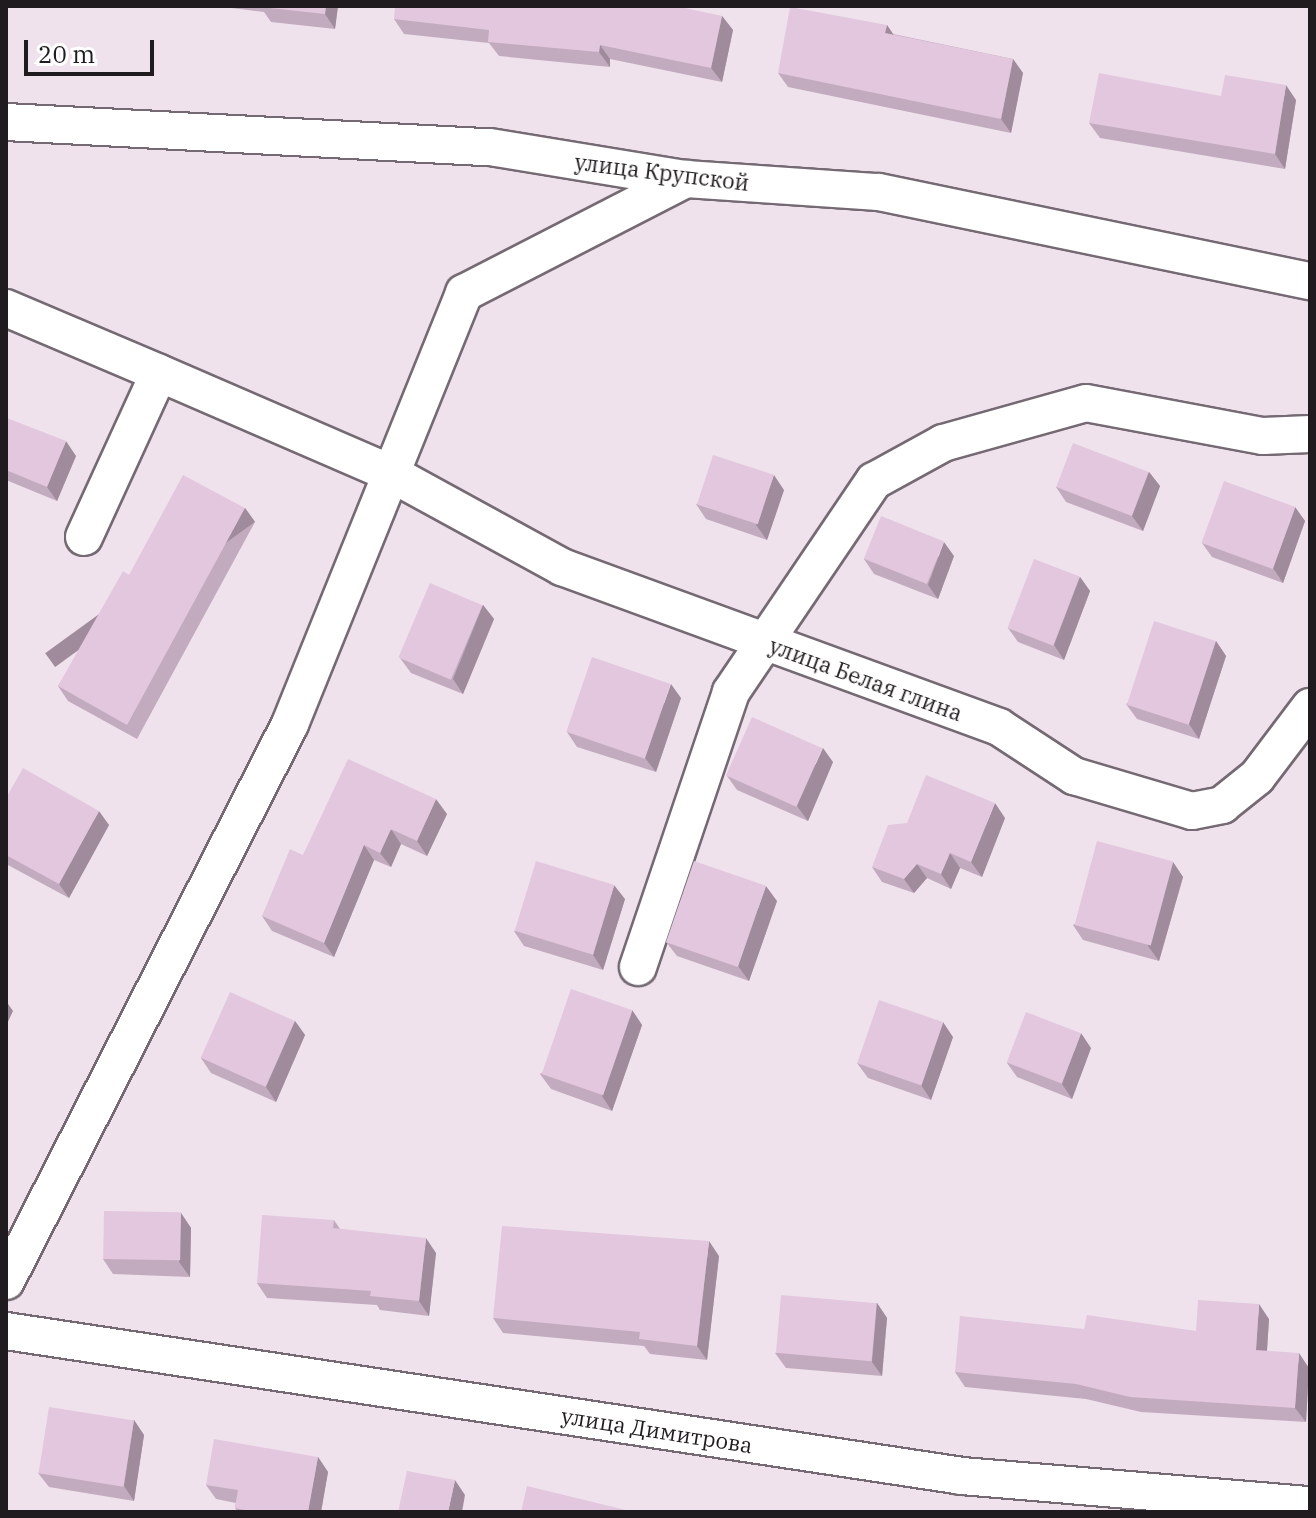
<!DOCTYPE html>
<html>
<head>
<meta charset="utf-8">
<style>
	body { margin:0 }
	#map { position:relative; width:1316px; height:1518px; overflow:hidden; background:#efe2ed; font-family:"IBM Plex Serif",serif }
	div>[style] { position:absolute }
	.roads { filter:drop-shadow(2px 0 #756a73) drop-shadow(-2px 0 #756a73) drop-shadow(0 2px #756a73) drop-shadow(0 -2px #756a73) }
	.street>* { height:36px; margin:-18px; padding:0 18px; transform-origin:18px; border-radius:18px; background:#fff }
	.wall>* { inset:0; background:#c3abbf }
	.shaded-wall>* { inset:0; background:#9f8b9b; transform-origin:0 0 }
	.building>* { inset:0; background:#e3c7de; transform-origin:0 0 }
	span { translate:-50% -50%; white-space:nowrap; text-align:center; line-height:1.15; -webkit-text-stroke:6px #fff; paint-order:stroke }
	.street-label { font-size:22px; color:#1f1b1e }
	.frame { position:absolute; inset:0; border:8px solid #1f1b1e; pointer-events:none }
	.scale { position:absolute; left:24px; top:40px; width:130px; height:36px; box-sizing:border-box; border:4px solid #1f1b1e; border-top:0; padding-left:10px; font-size:24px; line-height:28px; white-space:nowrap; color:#1f1b1e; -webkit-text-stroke:6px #fff; paint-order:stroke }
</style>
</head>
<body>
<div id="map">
	<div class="roads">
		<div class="street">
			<i style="left:6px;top:122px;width:485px;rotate:3deg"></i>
			<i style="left:490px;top:147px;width:199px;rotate:9.3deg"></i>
			<i style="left:686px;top:179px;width:193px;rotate:3.9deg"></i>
			<i style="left:879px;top:192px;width:440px;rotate:11.7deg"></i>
			<i style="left:6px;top:308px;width:166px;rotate:23deg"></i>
			<i style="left:84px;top:537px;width:180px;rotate:-65.4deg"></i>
			<i style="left:159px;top:373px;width:254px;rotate:23.4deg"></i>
			<i style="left:392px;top:474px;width:194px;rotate:28.7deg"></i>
			<i style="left:562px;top:567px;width:465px;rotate:20.1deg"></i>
			<i style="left:999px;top:727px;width:90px;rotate:33.2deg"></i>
			<i style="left:1074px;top:776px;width:123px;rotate:16.5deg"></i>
			<i style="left:1192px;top:811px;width:31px;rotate:-11deg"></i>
			<i style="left:1222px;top:805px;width:45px;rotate:-38.7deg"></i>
			<i style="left:1257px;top:777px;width:88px;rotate:-52.9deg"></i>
			<i style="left:638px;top:967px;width:290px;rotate:-71.3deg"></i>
			<i style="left:731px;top:692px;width:255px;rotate:-55.9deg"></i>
			<i style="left:874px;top:481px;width:79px;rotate:-28.8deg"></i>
			<i style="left:943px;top:443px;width:148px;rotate:-15.6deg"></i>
			<i style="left:1086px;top:403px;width:180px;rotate:10.6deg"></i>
			<i style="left:1263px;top:436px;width:47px;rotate:-2.4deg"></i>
			<i style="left:6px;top:1281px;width:625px;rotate:-62.98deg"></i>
			<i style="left:290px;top:724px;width:465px;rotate:-68deg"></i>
			<i style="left:464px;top:293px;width:250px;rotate:-27.2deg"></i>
			<i style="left:6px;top:1331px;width:967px;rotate:8.62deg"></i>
			<i style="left:962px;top:1476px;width:349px;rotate:4.8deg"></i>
		</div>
	</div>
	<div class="wall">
		<i style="clip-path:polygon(215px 6px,338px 6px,335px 29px,271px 22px,264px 12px)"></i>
		<i style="clip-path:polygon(722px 16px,733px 30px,722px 82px,610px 59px,610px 67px,499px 56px,489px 43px,404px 34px,394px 19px)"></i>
		<i style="clip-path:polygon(887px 25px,893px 34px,1013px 59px,1023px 73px,1011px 133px,788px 87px,778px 73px)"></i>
		<i style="clip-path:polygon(1221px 96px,1296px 100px,1285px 169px,1100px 138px,1089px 123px)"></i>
		<i style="clip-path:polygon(6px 421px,76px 456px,57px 501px,6px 480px)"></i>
		<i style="clip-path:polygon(1149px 472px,1160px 486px,1143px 531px,1066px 502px,1056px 487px)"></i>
		<i style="clip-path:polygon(784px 490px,767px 540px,706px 519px,696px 504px)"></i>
		<i style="clip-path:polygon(1295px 507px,1305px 521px,1283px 583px,1212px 557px,1202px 543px)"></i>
		<i style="clip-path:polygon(245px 508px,255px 522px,137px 739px,68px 701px,58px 686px,129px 575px)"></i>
		<i style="clip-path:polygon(954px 556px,938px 599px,874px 574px,864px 559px)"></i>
		<i style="clip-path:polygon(1080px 577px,1090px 591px,1064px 660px,1018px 642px,1008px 628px)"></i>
		<i style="clip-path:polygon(483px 605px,494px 619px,463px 694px,411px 673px,400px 658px)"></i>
		<i style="clip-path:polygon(1216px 641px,1226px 656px,1199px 739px,1137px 719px,1126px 704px)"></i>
		<i style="clip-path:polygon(681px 698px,656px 772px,577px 747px,567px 732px)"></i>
		<i style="clip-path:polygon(833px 762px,808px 821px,737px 790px,727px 776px)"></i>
		<i style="clip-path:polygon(6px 798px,109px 825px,69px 898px,6px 864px)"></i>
		<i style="clip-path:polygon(447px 814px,427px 856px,401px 844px,391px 867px,374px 860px,334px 957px,272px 931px,262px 916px,303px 855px)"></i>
		<i style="clip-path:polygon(1005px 818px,982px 877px,960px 868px,951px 889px,927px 878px,914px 893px,882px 882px,872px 867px)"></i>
		<i style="clip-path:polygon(1173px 862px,1183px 877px,1159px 961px,1083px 940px,1073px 925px)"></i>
		<i style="clip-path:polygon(625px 899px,603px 970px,524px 946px,514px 931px)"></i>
		<i style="clip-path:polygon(777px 901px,749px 981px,677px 956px,666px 942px)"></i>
		<i style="clip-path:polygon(632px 1010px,642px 1025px,612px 1111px,551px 1089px,540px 1074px)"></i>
		<i style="clip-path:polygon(295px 1021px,305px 1035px,276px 1102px,211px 1073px,201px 1058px)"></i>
		<i style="clip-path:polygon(953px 1037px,931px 1100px,868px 1078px,857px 1063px)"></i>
		<i style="clip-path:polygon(1091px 1048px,1072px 1099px,1017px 1077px,1007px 1063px)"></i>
		<i style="clip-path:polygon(181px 1213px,191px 1228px,190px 1277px,113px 1274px,103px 1259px)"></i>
		<i style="clip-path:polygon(334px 1220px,340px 1229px,436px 1253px,429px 1316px,380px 1310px,377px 1305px,267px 1298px,257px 1283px)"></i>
		<i style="clip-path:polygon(719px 1256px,707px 1360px,650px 1354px,644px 1346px,503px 1333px,493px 1318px)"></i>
		<i style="clip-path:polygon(877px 1303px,887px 1318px,882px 1376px,786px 1368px,775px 1353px)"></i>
		<i style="clip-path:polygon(1269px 1319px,1267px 1351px,1309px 1368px,1306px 1422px,1141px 1412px,1086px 1399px,965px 1387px,955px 1372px,1084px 1329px,1196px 1331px)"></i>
		<i style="clip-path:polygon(134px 1420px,144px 1435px,134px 1501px,49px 1487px,38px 1473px)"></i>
		<i style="clip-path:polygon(318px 1457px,328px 1472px,321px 1512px,238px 1512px,235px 1508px,236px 1503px,216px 1499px,206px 1485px)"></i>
	</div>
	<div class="shaded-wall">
		<i style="clip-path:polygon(326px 6px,338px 6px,335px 29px,325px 14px)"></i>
		<i style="clip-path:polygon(722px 16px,733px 30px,722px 82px,711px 68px)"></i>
		<i style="clip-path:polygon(887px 25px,897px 40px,885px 33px)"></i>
		<i style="clip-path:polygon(600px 45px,610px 59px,610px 67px,599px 52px)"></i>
		<i style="clip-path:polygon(1013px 59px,1023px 73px,1011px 133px,1001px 119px)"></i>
		<i style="clip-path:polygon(1286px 85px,1296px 100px,1285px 169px,1275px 154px)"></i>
		<i style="clip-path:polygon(66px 441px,76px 456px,57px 501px,47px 487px)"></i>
		<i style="clip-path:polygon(1149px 472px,1160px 486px,1143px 531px,1132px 516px)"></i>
		<i style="clip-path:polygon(774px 475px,784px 490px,767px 540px,756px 525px)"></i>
		<i style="clip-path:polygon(1295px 507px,1305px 521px,1283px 583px,1273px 568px)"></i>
		<i style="left:245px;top:508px;width:17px;height:247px;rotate:54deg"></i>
		<i style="clip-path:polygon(944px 542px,954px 556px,938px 599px,928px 585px)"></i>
		<i style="clip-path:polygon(1080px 577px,1090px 591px,1064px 660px,1054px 645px)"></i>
		<i style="clip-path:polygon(483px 605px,494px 619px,463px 694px,453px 679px)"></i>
		<i style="clip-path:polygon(1216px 641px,1226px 656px,1199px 739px,1189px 724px)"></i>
		<i style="clip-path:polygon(671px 684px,681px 698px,656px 772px,645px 758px)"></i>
		<i style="clip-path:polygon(823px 748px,833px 762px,808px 821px,797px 806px)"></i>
		<i style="clip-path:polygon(436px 799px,447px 814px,427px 856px,417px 841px)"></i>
		<i style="clip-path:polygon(995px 803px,1005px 818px,982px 877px,971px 862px)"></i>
		<i style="clip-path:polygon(99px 811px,109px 825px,69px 898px,59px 884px)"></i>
		<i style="clip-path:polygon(391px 829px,401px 844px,391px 867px,380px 853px)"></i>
		<i style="clip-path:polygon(364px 845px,374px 860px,334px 957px,324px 943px)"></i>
		<i style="clip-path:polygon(950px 853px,960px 868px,951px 889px,941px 874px)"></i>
		<i style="clip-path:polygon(1173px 862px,1183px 877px,1159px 961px,1148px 946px)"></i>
		<i style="clip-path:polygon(917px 864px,927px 878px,914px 893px,904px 879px)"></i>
		<i style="clip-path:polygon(614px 885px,625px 899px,603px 970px,593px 955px)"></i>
		<i style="clip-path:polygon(766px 886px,777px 901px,749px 981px,738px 966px)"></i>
		<i style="clip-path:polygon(6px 1001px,13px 1011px,6px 1026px)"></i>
		<i style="clip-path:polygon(632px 1010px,642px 1025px,612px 1111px,602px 1096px)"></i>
		<i style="clip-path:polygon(295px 1021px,305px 1035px,276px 1102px,266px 1087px)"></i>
		<i style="clip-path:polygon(943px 1022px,953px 1037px,931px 1100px,921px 1085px)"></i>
		<i style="clip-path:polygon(1081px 1033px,1091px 1048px,1072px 1099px,1062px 1084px)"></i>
		<i style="clip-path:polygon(181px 1213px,191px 1228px,190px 1277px,179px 1262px)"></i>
		<i style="clip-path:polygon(426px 1238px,436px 1253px,429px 1316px,419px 1301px)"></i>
		<i style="clip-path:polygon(709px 1241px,719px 1256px,707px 1360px,697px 1346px)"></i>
		<i style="clip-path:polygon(877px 1303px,887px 1318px,882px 1376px,872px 1362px)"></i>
		<i style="clip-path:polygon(1259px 1304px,1269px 1319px,1266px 1365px,1256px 1350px)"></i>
		<i style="clip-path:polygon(1299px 1353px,1309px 1368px,1306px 1422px,1295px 1408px)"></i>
		<i style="clip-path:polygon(134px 1420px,144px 1435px,134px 1501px,124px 1486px)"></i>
		<i style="clip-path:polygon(318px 1457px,328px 1472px,321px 1512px,308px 1512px)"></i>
		<i style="clip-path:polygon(455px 1480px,465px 1495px,462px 1512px,448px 1512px)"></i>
	</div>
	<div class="building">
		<i style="clip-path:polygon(261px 6px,326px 6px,325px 14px,261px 7px)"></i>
		<i style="clip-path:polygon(395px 6px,676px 6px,722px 16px,711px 68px,600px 45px,599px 52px,488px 42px,489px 30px,394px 19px)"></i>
		<i style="clip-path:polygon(790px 7px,887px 25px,885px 33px,1013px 59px,1001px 119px,778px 73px)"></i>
		<i style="clip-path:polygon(1099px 73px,1221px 96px,1225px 75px,1286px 85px,1275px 154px,1089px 123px)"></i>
		<i style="clip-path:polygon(7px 418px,66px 441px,47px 487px,6px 470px,6px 421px)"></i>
		<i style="left:1073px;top:443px;width:81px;height:47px;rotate:21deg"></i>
		<i style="left:713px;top:455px;width:64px;height:52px;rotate:18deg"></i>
		<i style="clip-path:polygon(183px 475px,245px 508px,127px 725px,58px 686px,123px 571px,129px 575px)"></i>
		<i style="left:1224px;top:481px;width:76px;height:66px;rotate:20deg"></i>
		<i style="left:881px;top:516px;width:68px;height:46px;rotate:22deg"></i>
		<i style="left:1034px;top:559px;width:49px;height:74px;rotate:21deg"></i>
		<i style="left:430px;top:583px;width:57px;height:81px;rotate:23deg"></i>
		<i style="left:1154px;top:621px;width:65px;height:88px;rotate:18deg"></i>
		<i style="left:592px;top:657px;width:83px;height:79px;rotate:19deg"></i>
		<i style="left:752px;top:717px;width:77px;height:64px;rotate:24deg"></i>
		<i style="clip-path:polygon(348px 759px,436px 799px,417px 841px,391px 829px,380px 853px,364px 845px,324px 943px,262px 916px,290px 849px,303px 855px)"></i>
		<i style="clip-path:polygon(23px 768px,99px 811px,59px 884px,6px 855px,6px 798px)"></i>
		<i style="clip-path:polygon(926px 775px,995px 803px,971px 862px,950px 853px,941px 874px,917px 864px,904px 879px,872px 867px,888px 825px,907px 823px)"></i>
		<i style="left:1097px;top:841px;width:79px;height:87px;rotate:15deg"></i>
		<i style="left:536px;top:861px;width:82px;height:73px;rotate:17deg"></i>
		<i style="left:694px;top:861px;width:76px;height:86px;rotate:19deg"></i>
		<i style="left:571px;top:989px;width:65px;height:90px;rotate:19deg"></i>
		<i style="left:230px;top:992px;width:71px;height:72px;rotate:24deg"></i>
		<i style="left:879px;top:1000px;width:68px;height:67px;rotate:19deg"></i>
		<i style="left:1026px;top:1012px;width:59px;height:54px;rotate:21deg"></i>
		<i style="left:104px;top:1211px;width:77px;height:48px;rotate:1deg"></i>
		<i style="clip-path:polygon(262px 1215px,334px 1220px,333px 1228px,426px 1238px,419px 1301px,370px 1296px,371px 1291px,257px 1283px)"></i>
		<i style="clip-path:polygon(502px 1226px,709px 1241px,697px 1346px,639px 1339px,640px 1332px,493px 1318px)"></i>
		<i style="left:781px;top:1295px;width:96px;height:58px;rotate:5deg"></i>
		<i style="clip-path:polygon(1198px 1300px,1259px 1304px,1256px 1350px,1299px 1353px,1295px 1408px,1130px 1397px,1076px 1384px,955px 1372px,960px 1316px,1084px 1329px,1087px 1315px,1196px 1331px)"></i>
		<i style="left:49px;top:1407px;width:86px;height:67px;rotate:9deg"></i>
		<i style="clip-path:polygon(214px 1439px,318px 1457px,308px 1512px,255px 1512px,235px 1508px,238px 1490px,206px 1485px)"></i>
		<i style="clip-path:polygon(407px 1471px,455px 1480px,448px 1512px,398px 1512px)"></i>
		<i style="clip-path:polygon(527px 1486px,634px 1512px,521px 1512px)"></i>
	</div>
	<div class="street-label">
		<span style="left:662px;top:172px;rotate:7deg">улица Крупской</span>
		<span style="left:866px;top:679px;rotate:20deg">улица Белая глина</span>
		<span style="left:657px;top:1430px;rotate:9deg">улица Димитрова</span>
	</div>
	<div class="frame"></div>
	<div class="scale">20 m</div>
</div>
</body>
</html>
